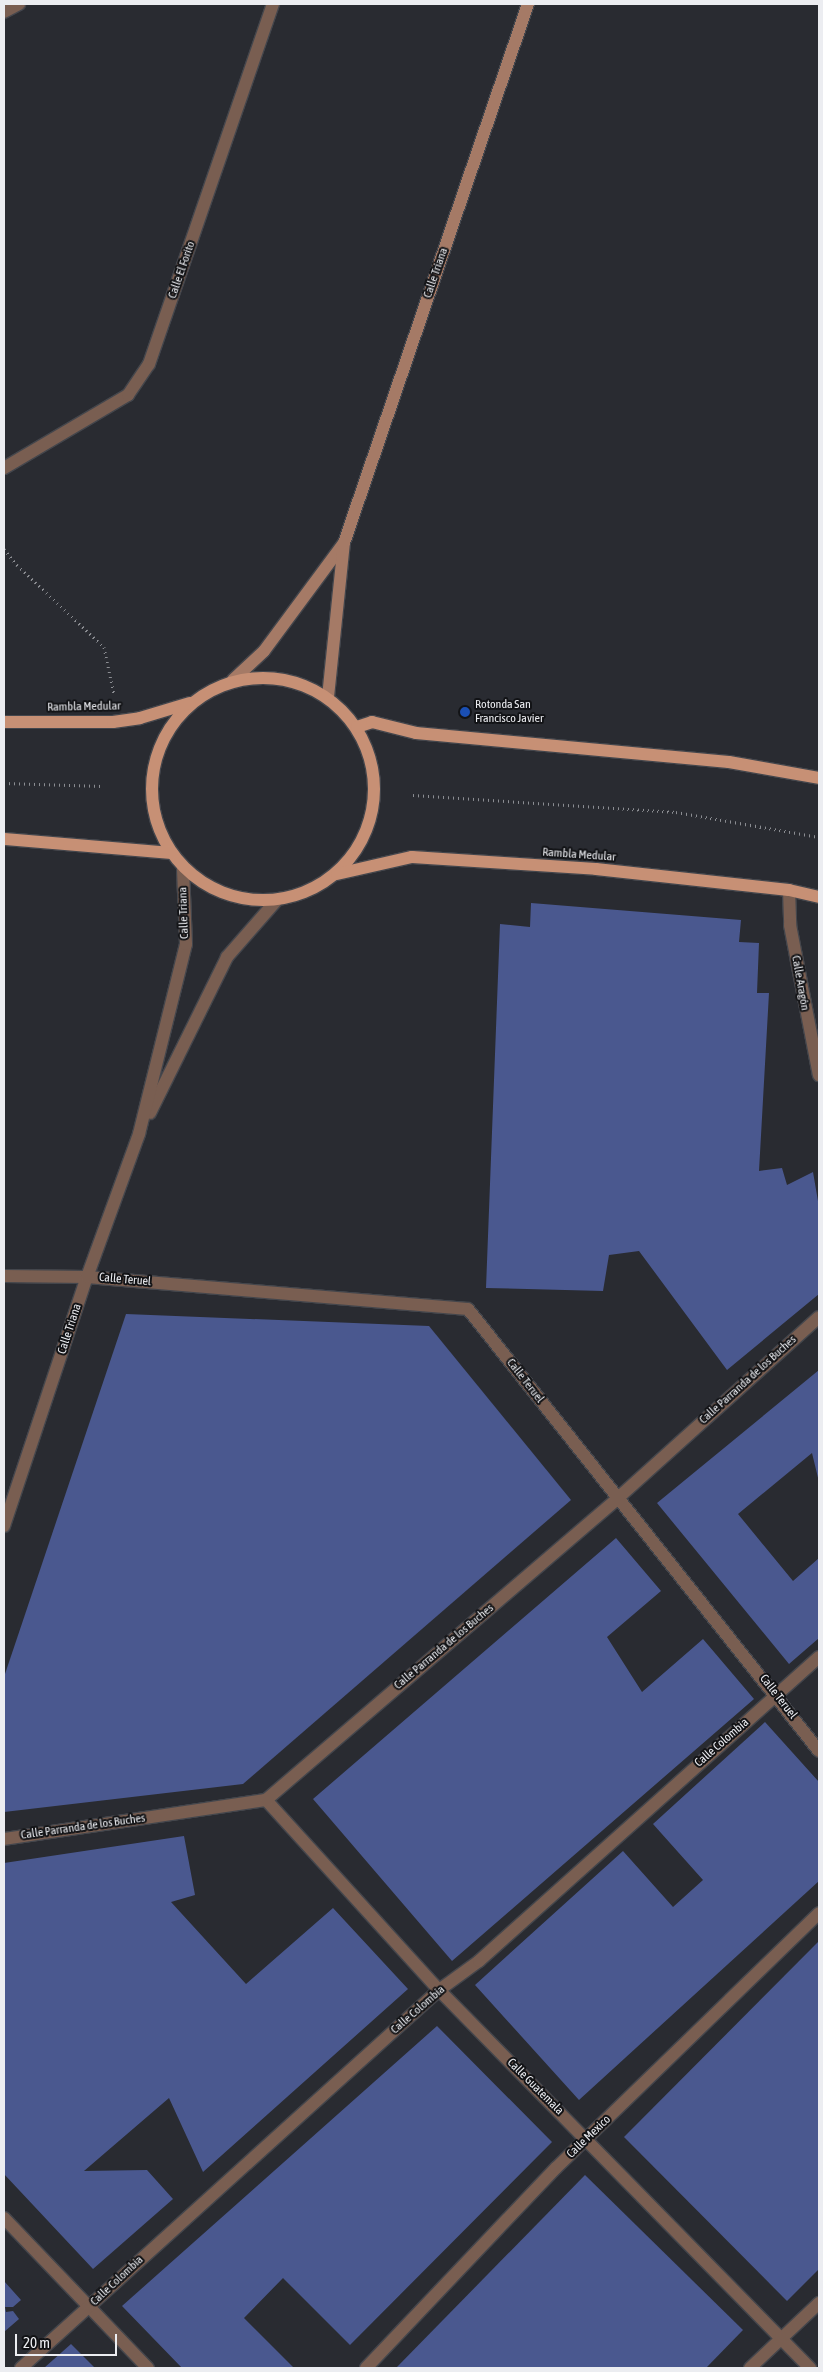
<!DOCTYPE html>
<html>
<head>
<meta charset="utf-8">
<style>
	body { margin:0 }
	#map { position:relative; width:823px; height:2372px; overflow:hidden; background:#292b31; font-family:"Asap Condensed",sans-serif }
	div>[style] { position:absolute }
	.building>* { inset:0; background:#4a588f }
	.path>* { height:3px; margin-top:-1.5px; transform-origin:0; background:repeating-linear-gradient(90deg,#8b8d92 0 1px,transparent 0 5px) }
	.roads { filter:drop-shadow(1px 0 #44464c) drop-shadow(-1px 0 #44464c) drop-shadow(0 1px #44464c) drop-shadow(0 -1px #44464c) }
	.minor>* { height:12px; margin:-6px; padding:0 6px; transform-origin:6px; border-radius:6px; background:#795e51 }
	.tertiary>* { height:12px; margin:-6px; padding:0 6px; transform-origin:6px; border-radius:6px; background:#795e51 }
	.secondary>* { height:12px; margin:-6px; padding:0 6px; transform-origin:6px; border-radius:6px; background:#a57a66 }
	.primary>* { height:12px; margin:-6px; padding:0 6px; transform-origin:6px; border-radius:6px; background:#c79075 }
	.primary>.ring { margin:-6px; padding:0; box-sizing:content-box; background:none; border:12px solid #c79075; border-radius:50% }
	.dots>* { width:14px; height:14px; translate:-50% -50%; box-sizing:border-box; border:2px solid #121316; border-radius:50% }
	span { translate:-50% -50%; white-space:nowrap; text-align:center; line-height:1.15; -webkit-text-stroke:4px #121316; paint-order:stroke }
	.street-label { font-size:12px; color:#ecedf1 }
	.poi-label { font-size:12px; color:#ecedf1 }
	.left { translate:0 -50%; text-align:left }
	.frame { position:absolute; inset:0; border:5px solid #ecedf1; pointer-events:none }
	.scale { position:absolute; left:15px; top:2334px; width:102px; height:22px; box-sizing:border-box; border:2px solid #ecedf1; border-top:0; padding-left:6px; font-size:15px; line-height:18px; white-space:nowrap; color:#ecedf1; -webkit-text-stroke:4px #121316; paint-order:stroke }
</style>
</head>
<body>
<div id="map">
	<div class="building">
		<i style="clip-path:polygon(531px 903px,741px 920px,739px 942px,759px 943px,757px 993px,769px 993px,759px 1171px,782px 1168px,787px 1185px,813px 1172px,819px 1207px,819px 1294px,727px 1370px,639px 1251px,609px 1255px,603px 1291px,486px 1288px,500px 924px,530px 927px)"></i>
		<i style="clip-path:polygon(126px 1314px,429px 1326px,571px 1500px,243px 1784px,4px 1812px,4px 1677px)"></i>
		<i style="clip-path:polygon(819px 1370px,819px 1482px,812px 1453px,738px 1514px,793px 1581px,819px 1558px,819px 1638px,789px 1664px,657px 1503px)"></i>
		<i style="clip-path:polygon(616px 1538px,661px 1591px,607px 1637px,642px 1692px,703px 1639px,754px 1699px,452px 1961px,313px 1799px)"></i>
		<i style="clip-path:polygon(765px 1722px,819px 1782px,819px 1881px,579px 2100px,475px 1985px,623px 1851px,673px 1907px,703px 1880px,653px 1824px)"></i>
		<i style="clip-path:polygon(184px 1836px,195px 1895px,171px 1902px,246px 1984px,333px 1908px,408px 1989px,203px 2172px,169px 2098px,84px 2171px,147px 2170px,173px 2199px,93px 2269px,4px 2174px,4px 1863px)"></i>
		<i style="clip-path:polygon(819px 1941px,819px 2269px,787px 2301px,624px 2137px)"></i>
		<i style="clip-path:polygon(437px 2026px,552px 2142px,350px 2345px,283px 2278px,244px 2318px,294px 2368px,182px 2368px,122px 2306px)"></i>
		<i style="clip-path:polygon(585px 2175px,743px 2330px,706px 2368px,396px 2368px)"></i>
		<i style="clip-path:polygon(4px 2281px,21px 2300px,13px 2307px,5px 2307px,6px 2312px,13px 2311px,19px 2319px,4px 2332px)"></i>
		<i style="clip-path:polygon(71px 2344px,95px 2368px,44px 2368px)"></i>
	</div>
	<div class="path">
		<i style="left:4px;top:549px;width:21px;rotate:51deg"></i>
		<i style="left:17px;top:565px;width:120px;rotate:43.3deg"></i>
		<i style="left:104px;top:647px;width:48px;rotate:78deg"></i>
		<i style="left:4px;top:783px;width:99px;rotate:1.7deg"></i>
		<i style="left:413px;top:795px;width:264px;rotate:3.7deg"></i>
		<i style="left:676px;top:812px;width:145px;rotate:9.9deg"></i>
	</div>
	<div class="roads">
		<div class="minor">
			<i style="left:4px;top:12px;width:17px;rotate:-28deg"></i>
			<i style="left:4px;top:468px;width:144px;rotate:-30.5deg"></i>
			<i style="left:128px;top:395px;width:37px;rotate:-56deg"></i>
			<i style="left:149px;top:364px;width:381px;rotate:-71deg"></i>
			<i style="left:789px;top:890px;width:35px;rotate:88deg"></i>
			<i style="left:790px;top:925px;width:153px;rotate:79.1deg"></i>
			<i style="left:266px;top:1800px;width:257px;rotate:47.7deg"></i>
			<i style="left:439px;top:1990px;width:530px;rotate:45.54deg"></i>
			<i style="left:4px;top:1839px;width:265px;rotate:-8.5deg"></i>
			<i style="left:266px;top:1800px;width:464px;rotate:-40.6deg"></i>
			<i style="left:618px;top:1498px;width:270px;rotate:-42deg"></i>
			<i style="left:4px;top:2218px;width:208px;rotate:46.2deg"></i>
			<i style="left:21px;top:2368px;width:564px;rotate:-42.12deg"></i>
			<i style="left:439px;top:1990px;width:49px;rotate:-35.9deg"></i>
			<i style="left:479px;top:1961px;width:456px;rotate:-41.8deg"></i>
			<i style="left:366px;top:2368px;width:276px;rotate:-46.5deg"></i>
			<i style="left:556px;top:2168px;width:366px;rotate:-44.1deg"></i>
			<i style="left:750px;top:2368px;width:95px;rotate:-43.3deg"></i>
		</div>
		<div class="tertiary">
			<i style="left:150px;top:1113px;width:174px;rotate:-63.7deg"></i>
			<i style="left:227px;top:957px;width:74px;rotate:-48.8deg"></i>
			<i style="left:4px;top:1276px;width:83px;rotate:0.7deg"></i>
			<i style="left:87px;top:1277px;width:382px;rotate:4.8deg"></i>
			<i style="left:468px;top:1309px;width:564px;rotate:51.55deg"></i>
			<i style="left:4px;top:1526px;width:262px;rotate:-71.6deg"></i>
			<i style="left:87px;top:1277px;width:152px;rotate:-70deg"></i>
			<i style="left:139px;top:1134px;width:196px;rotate:-76.1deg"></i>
			<i style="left:186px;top:944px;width:76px;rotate:-92.3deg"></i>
		</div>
		<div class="secondary">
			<i style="left:233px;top:680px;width:42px;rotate:-43.1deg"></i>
			<i style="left:264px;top:651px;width:134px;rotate:-53.5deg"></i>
			<i style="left:328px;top:697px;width:155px;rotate:-84.1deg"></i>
			<i style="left:344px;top:543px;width:570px;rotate:-71.15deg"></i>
		</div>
		<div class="primary">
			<i class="ring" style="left:152px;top:678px;width:210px;height:210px"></i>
			<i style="left:4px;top:722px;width:109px"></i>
			<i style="left:113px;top:722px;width:27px;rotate:-8deg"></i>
			<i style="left:140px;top:718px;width:52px;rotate:-16.7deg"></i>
			<i style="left:357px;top:727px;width:16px;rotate:-18deg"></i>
			<i style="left:372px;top:722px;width:45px;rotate:14deg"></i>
			<i style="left:416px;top:733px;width:314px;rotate:5.3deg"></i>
			<i style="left:729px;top:762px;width:91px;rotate:10.1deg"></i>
			<i style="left:4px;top:839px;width:168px;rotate:4.8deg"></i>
			<i style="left:337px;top:874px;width:77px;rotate:-12.8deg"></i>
			<i style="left:412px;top:857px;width:184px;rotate:3.7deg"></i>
			<i style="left:596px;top:869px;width:194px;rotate:6.2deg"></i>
			<i style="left:789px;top:890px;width:31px;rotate:13deg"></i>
		</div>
	</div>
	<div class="dots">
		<i style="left:465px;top:712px;background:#1a4fb4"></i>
	</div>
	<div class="street-label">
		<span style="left:182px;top:270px;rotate:-71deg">Calle El Forito</span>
		<span style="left:436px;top:273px;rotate:-71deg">Calle Triana</span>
		<span style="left:84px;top:707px;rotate:-1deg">Rambla Medular</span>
		<span style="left:579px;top:855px;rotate:4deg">Rambla Medular</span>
		<span style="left:184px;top:913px;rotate:-92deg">Calle Triana</span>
		<span style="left:800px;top:983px;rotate:80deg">Calle Aragón</span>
		<span style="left:125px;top:1280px;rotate:5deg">Calle Teruel</span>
		<span style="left:70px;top:1329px;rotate:-72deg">Calle Triana</span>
		<span style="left:748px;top:1380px;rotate:-42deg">Calle Parranda de los Buches</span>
		<span style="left:525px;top:1381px;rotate:52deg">Calle Teruel</span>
		<span style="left:444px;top:1647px;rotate:-40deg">Calle Parranda de los Buches</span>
		<span style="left:778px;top:1697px;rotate:52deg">Calle Teruel</span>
		<span style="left:722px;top:1743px;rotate:-41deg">Calle Colombia</span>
		<span style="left:83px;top:1827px;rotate:-8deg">Calle Parranda de los Buches</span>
		<span style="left:418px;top:2010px;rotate:-41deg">Calle Colombia</span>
		<span style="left:535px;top:2087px;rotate:45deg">Calle Guatemala</span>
		<span style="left:589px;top:2137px;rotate:-44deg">Calle Mexico</span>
		<span style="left:117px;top:2281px;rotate:-43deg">Calle Colombia</span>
	</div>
	<div class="poi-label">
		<span class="left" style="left:475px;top:712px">Rotonda San<br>Francisco Javier</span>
	</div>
	<div class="frame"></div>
	<div class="scale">20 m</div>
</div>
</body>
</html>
